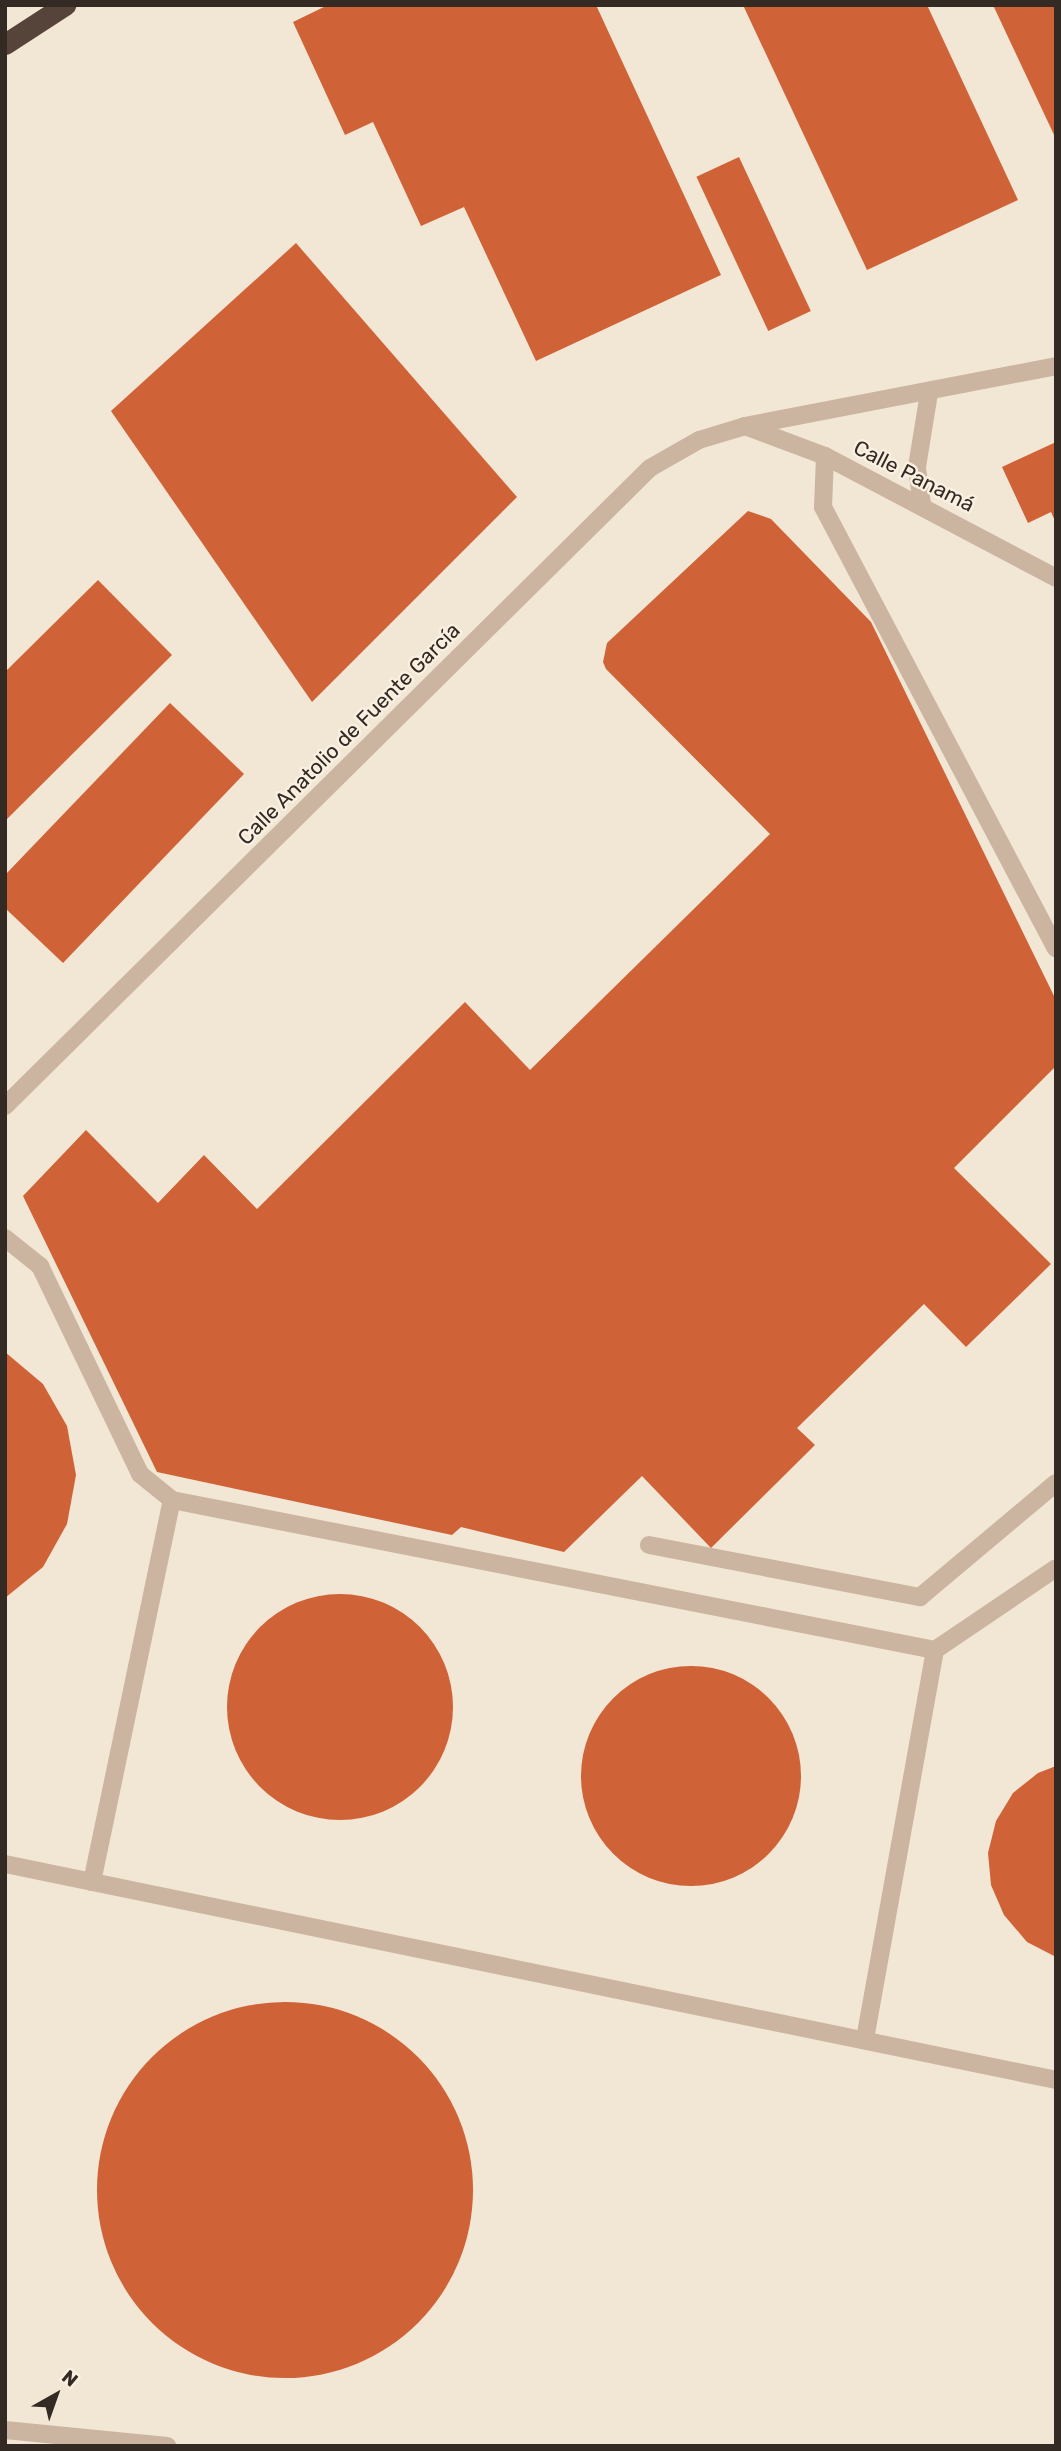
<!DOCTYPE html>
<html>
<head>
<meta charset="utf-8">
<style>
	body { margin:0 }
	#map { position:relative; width:1061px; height:2451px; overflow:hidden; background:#f2e6d5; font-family:Rubik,sans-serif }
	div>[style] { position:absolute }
	.building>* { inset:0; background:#cf6236; transform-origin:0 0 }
	.round { border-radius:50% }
	.service>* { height:18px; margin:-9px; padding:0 9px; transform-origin:9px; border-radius:9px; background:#cbb5a0 }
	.tertiary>* { height:18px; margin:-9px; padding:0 9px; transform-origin:9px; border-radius:9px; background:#cbb5a0 }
	.motorway>* { height:21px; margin:-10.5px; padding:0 10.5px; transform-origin:10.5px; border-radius:10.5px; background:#56443a }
	span { translate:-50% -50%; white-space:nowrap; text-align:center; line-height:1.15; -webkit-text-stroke:5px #faf0e1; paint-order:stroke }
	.street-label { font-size:21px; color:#342a24 }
	.frame { position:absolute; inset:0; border:7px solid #342a24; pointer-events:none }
	.north { position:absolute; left:21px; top:2360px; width:70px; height:70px; -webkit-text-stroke:5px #faf0e1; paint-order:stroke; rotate:40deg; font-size:19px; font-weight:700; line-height:28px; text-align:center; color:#342a24 }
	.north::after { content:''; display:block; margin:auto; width:24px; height:32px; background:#342a24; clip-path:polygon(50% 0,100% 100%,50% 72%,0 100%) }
</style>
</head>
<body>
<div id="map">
	<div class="building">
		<i style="clip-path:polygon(328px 5px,596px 5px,721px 275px,536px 361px,464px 207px,421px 226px,373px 122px,345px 135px,293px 22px)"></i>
		<i style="clip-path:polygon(743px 5px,927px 5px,1018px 200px,867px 270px)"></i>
		<i style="clip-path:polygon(993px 5px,1056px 5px,1056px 139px)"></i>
		<i style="left:739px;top:157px;width:170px;height:47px;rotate:65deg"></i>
		<i style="clip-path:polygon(296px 243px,517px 497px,312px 702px,111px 411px)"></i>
		<i style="clip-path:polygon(1056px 442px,1056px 523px,1051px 512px,1028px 523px,1002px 467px)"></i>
		<i style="clip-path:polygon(748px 511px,771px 519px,871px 622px,1056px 1000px,1056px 1066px,954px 1168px,1051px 1264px,966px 1347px,924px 1304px,797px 1428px,815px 1445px,711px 1548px,642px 1476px,564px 1552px,461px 1527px,452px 1535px,157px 1472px,23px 1196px,86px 1130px,158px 1203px,204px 1155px,257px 1209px,465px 1002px,530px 1070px,770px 834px,606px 669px,603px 662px,607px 643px)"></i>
		<i style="clip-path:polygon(98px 580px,172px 655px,5px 821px,5px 672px)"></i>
		<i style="clip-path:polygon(170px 703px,244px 774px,63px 963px,5px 908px,5px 875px)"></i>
		<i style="clip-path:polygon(5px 1352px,43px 1384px,67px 1426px,76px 1475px,67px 1524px,43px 1567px,5px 1598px)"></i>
		<i class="round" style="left:227px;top:1594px;width:226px;height:226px"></i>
		<i class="round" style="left:581px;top:1666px;width:220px;height:220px"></i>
		<i style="clip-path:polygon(1056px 1766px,1056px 1957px,1027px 1942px,1004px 1915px,991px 1885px,988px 1853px,996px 1821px,1013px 1793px,1038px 1773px)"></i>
		<i class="round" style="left:97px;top:2002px;width:376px;height:376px"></i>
	</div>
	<div class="service">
		<i style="left:825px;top:456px;width:51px;rotate:92.2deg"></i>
		<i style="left:823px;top:507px;width:499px;rotate:62.2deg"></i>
		<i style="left:5px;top:1238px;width:45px;rotate:38.7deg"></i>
		<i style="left:40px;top:1266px;width:231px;rotate:64.3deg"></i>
		<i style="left:140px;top:1474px;width:41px;rotate:39.1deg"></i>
		<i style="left:172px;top:1500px;width:778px;rotate:11.12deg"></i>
		<i style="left:935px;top:1650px;width:146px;rotate:-34.1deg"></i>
		<i style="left:649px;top:1545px;width:276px;rotate:10.9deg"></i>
		<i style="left:920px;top:1597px;width:177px;rotate:-40deg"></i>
		<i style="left:5px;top:1864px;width:1073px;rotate:11.61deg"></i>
		<i style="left:92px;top:1882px;width:390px;rotate:-78.2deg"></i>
		<i style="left:865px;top:2039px;width:395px;rotate:-79.8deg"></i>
		<i style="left:5px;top:2430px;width:163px;rotate:5.6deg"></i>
	</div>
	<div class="tertiary">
		<i style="left:745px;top:426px;width:85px;rotate:20.6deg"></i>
		<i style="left:825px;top:456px;width:261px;rotate:27.8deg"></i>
		<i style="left:922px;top:504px;width:37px;rotate:-98deg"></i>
		<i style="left:917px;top:467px;width:75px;rotate:-80.8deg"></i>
		<i style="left:5px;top:1106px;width:907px;rotate:-44.69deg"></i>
		<i style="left:650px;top:468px;width:56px;rotate:-29.7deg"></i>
		<i style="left:699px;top:440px;width:48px;rotate:-16.9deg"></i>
		<i style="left:745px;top:426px;width:317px;rotate:-10.9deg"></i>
	</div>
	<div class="motorway">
		<i style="left:5px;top:44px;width:72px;rotate:-33deg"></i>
	</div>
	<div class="street-label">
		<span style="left:914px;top:476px;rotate:27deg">Calle Panamá</span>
		<span style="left:349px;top:734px;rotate:-45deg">Calle Anatolio de Fuente García</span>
	</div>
	<div class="frame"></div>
	<div class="north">N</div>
</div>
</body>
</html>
